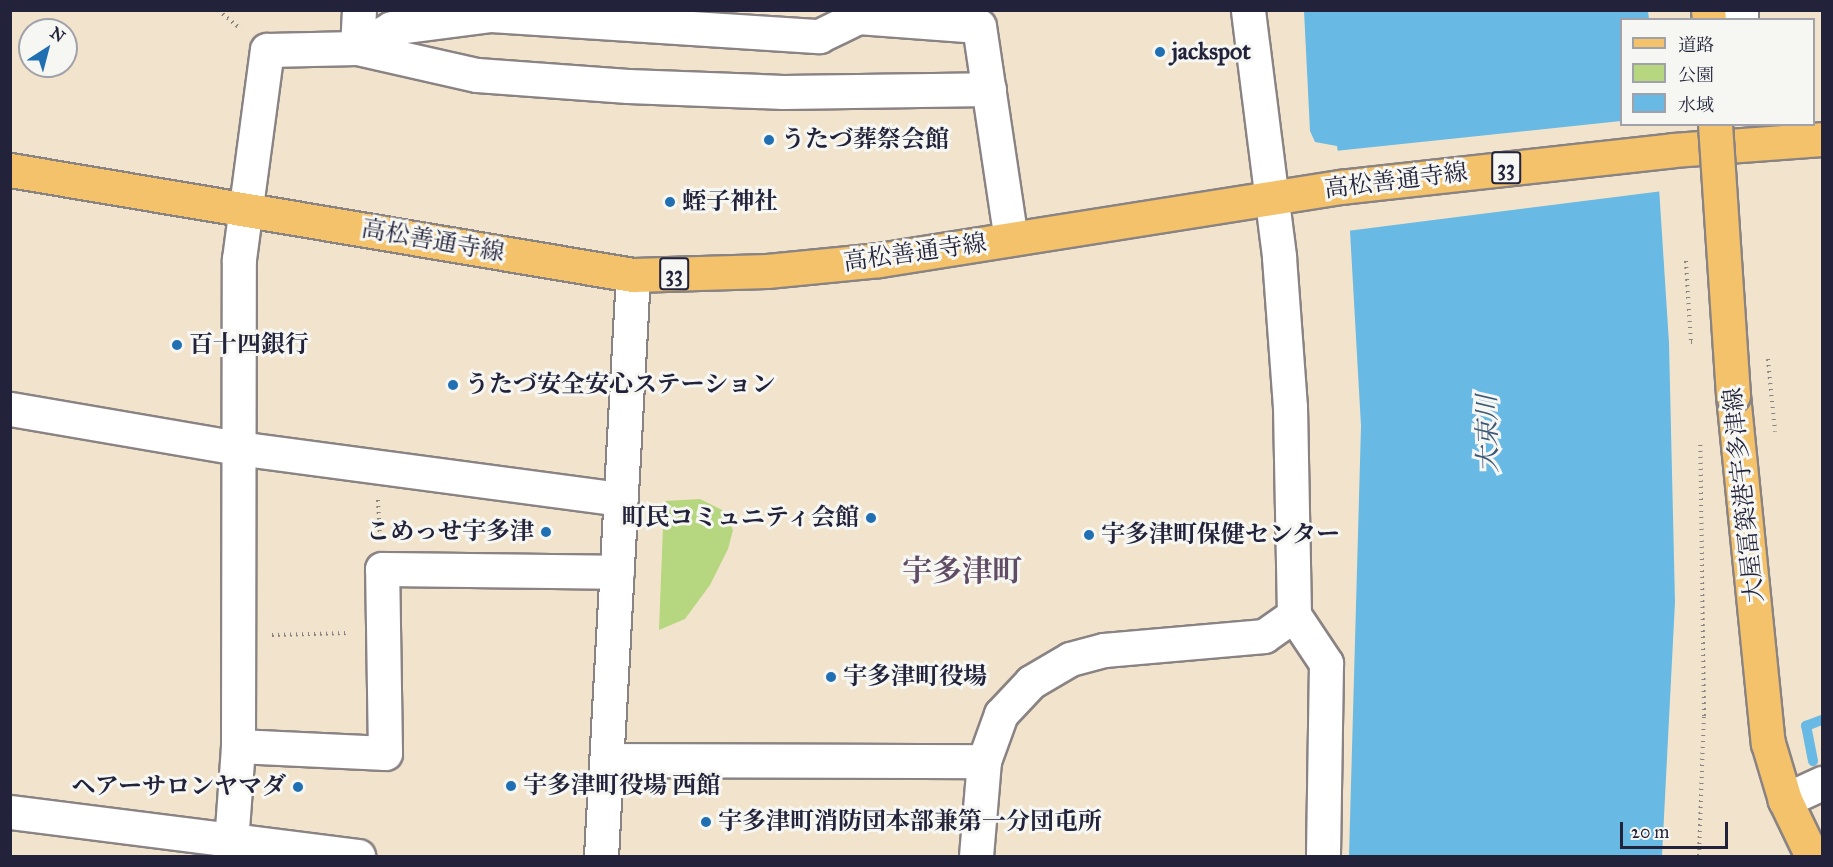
<!DOCTYPE html>
<html>
<head>
<meta charset="utf-8">
<style>
	body { margin:0 }
	#map { position:relative; width:1833px; height:867px; overflow:hidden; background:#f2e4cc; font-family:"IM FELL Great Primer","Noto Serif JP",serif }
	div>[style] { position:absolute }
	.green>* { inset:0; background:#b6d77f }
	.water>* { inset:0; background:#68b9e3 }
	.pier>* { inset:0; background:#f2e4cc }
	.stream>* { height:10px; margin:-5px; padding:0 5px; transform-origin:5px; border-radius:5px; background:#68b9e3 }
	.path>* { height:4px; margin-top:-2px; transform-origin:0; background:repeating-linear-gradient(90deg,#8a8384 0 1.5px,transparent 0 6px) }
	.roads { filter:drop-shadow(2px 0 #8a8384) drop-shadow(-2px 0 #8a8384) drop-shadow(0 2px #8a8384) drop-shadow(0 -2px #8a8384) }
	.minor>* { height:33px; margin:-16.5px; padding:0 16.5px; transform-origin:16.5px; border-radius:16.5px; background:#fff }
	.major>* { height:33px; margin:-16.5px; padding:0 16.5px; transform-origin:16.5px; border-radius:16.5px; background:#f3c26a }
	.bridges { filter:drop-shadow(2px 0 #8a8384) drop-shadow(-2px 0 #8a8384) drop-shadow(0 2px #8a8384) drop-shadow(0 -2px #8a8384) }
	.major-bridge>* { height:33px; margin:-16.5px; padding:0 16.5px; transform-origin:16.5px; border-radius:16.5px; background:#f3c26a }
	.dots>* { width:16px; height:16px; translate:-50% -50%; box-sizing:border-box; border:3px solid #f6f6f2; border-radius:50% }
	span { translate:-50% -50%; white-space:nowrap; text-align:center; line-height:1.15; -webkit-text-stroke:6px #f6f6f2; paint-order:stroke }
	.shield-label span { padding:2px 4px; background:#f6f6f2; border:2px solid; border-radius:4px; -webkit-text-stroke-width:0 }
	.shield-label { font-size:22px; color:#22223b; font-weight:700 }
	.poi-label { font-size:24px; color:#22223b; font-weight:700 }
	.left { translate:0 -50%; text-align:left }
	.right { translate:-100% -50%; text-align:right }
	.street-label { font-size:24px; color:#22223b }
	.water-label { font-size:26px; color:#3a5776; font-style:italic }
	.district-label { font-size:30px; color:#604c65; font-weight:700 }
	.frame { position:absolute; inset:0; border:12px solid #22223b; pointer-events:none }
	.legend { position:absolute; left:1620px; top:18px; width:195px; height:108px; box-sizing:border-box; background:#f6f6f2; border:2px solid #a1a1a9; margin:0; padding:8px 10px; list-style:none; font-size:18px; color:#22223b }
	.legend li { display:flex; align-items:center; gap:12px; height:30px }
	.legend b { width:30px; border:2px solid #a1a1a9 }
	.north { position:absolute; left:18px; top:18px; width:60px; height:60px; box-sizing:border-box; background:#f6f6f2; border:2px solid #a1a1a9; border-radius:50%; rotate:36deg; font-size:16px; font-weight:700; line-height:24px; text-align:center; color:#22223b }
	.north::after { content:''; display:block; margin:auto; width:21px; height:27px; background:#1f6fb2; clip-path:polygon(50% 0,100% 100%,50% 72%,0 100%) }
	.scale { position:absolute; left:1620px; top:822px; width:108px; height:27px; box-sizing:border-box; border:3px solid #22223b; border-top:0; padding-left:8px; font-size:18px; line-height:21px; white-space:nowrap; color:#22223b; -webkit-text-stroke:4px #f6f6f2; paint-order:stroke }
</style>
</head>
<body>
<div id="map">
	<div class="green">
		<i style="clip-path:polygon(700px 499px,724px 511px,733px 530px,728px 549px,710px 585px,685px 619px,659px 630px,664px 501px)"></i>
	</div>
	<div class="water">
		<i style="clip-path:polygon(1304px 11px,1648px 11px,1649px 19px,1622px 20px,1622px 124px,1655px 125px,1669px 343px,1675px 602px,1662px 856px,1349px 856px,1361px 426px,1350px 231px,1337px 146px,1315px 142px,1310px 131px)"></i>
	</div>
	<div class="pier">
		<i style="clip-path:polygon(1621px 121px,1622px 124px,1658px 124px,1663px 191px,1347px 231px,1335px 151px)"></i>
	</div>
	<div class="stream">
		<i style="left:1813px;top:761px;width:36px;rotate:-101deg"></i>
		<i style="left:1806px;top:726px;width:17px;rotate:-21deg"></i>
	</div>
	<div class="path">
		<i style="left:218px;top:10px;width:30px;rotate:40deg"></i>
		<i style="left:1686px;top:261px;width:81px;rotate:86.5deg"></i>
		<i style="left:1691px;top:342px;width:4px"></i>
		<i style="left:1768px;top:359px;width:73px;rotate:84.5deg"></i>
		<i style="left:378px;top:500px;width:34px;rotate:87deg"></i>
		<i style="left:272px;top:635px;width:77px;rotate:-1.5deg"></i>
		<i style="left:1699px;top:856px;width:140px;rotate:-88deg"></i>
		<i style="left:1704px;top:716px;width:276px;rotate:-90.8deg"></i>
	</div>
	<div class="roads">
		<div class="minor">
			<i style="left:1741px;top:10px;width:10px;rotate:90deg"></i>
			<i style="left:357px;top:48px;width:39px;rotate:-30deg"></i>
			<i style="left:391px;top:28px;width:101px;rotate:-7.4deg"></i>
			<i style="left:491px;top:15px;width:329px;rotate:3.7deg"></i>
			<i style="left:819px;top:36px;width:43px;rotate:-26deg"></i>
			<i style="left:858px;top:17px;width:121px;rotate:4.3deg"></i>
			<i style="left:979px;top:26px;width:215px;rotate:81.5deg"></i>
			<i style="left:357px;top:48px;width:38px;rotate:-87deg"></i>
			<i style="left:10px;top:409px;width:231px;rotate:9.7deg"></i>
			<i style="left:238px;top:448px;width:386px;rotate:7.6deg"></i>
			<i style="left:1294px;top:615px;width:58px;rotate:56.3deg"></i>
			<i style="left:1326px;top:663px;width:193px;rotate:90.9deg"></i>
			<i style="left:238px;top:746px;width:147px;rotate:2.7deg"></i>
			<i style="left:385px;top:753px;width:184px;rotate:-90.9deg"></i>
			<i style="left:382px;top:569px;width:235px;rotate:0.7deg"></i>
			<i style="left:607px;top:760px;width:377px;rotate:0.2deg"></i>
			<i style="left:1785px;top:800px;width:41px;rotate:-24.7deg"></i>
			<i style="left:10px;top:812px;width:351px;rotate:7.2deg"></i>
			<i style="left:230px;top:856px;width:110px;rotate:-85.8deg"></i>
			<i style="left:238px;top:746px;width:487px;rotate:-89.9deg"></i>
			<i style="left:239px;top:259px;width:211px;rotate:-82.4deg"></i>
			<i style="left:267px;top:50px;width:90px;rotate:-1.3deg"></i>
			<i style="left:357px;top:48px;width:123px;rotate:12.7deg"></i>
			<i style="left:477px;top:75px;width:151px;rotate:4.2deg"></i>
			<i style="left:628px;top:86px;width:155px;rotate:2.2deg"></i>
			<i style="left:783px;top:92px;width:206px;rotate:-0.8deg"></i>
			<i style="left:601px;top:856px;width:582px;rotate:-86.85deg"></i>
			<i style="left:976px;top:856px;width:95px;rotate:-85.2deg"></i>
			<i style="left:984px;top:761px;width:50px;rotate:-70.1deg"></i>
			<i style="left:1001px;top:714px;width:44px;rotate:-46.8deg"></i>
			<i style="left:1031px;top:682px;width:45px;rotate:-30.5deg"></i>
			<i style="left:1070px;top:659px;width:35px;rotate:-15deg"></i>
			<i style="left:1104px;top:650px;width:161px;rotate:-5deg"></i>
			<i style="left:1264px;top:636px;width:37px;rotate:-35deg"></i>
			<i style="left:1294px;top:615px;width:208px;rotate:-91.1deg"></i>
			<i style="left:1290px;top:407px;width:151px;rotate:-94.2deg"></i>
			<i style="left:1279px;top:256px;width:248px;rotate:-97.2deg"></i>
		</div>
		<div class="major">
			<i style="left:1708px;top:10px;width:10px;rotate:84deg"></i>
			<i style="left:10px;top:170px;width:632px;rotate:9.57deg"></i>
			<i style="left:633px;top:275px;width:134px;rotate:-1.7deg"></i>
			<i style="left:767px;top:271px;width:113px;rotate:-5.6deg"></i>
			<i style="left:879px;top:260px;width:467px;rotate:-9deg"></i>
			<i style="left:1340px;top:187px;width:335px;rotate:-6.3deg"></i>
			<i style="left:1673px;top:150px;width:149px;rotate:-4.2deg"></i>
			<i style="left:1733px;top:395px;width:350px;rotate:84.3deg"></i>
			<i style="left:1768px;top:743px;width:59px;rotate:73.4deg"></i>
			<i style="left:1785px;top:800px;width:62px;rotate:64.3deg"></i>
		</div>
	</div>
	<div class="bridges">
		<div class="major-bridge">
			<i style="left:1715px;top:124px;width:272px;rotate:86.2deg"></i>
		</div>
	</div>
	<div class="dots">
		<i style="left:1160px;top:52px;background:#1f6fb2"></i>
		<i style="left:769px;top:140px;background:#1f6fb2"></i>
		<i style="left:670px;top:202px;background:#1f6fb2"></i>
		<i style="left:177px;top:345px;background:#1f6fb2"></i>
		<i style="left:453px;top:385px;background:#1f6fb2"></i>
		<i style="left:871px;top:518px;background:#1f6fb2"></i>
		<i style="left:546px;top:532px;background:#1f6fb2"></i>
		<i style="left:1089px;top:535px;background:#1f6fb2"></i>
		<i style="left:831px;top:677px;background:#1f6fb2"></i>
		<i style="left:511px;top:786px;background:#1f6fb2"></i>
		<i style="left:298px;top:787px;background:#1f6fb2"></i>
		<i style="left:706px;top:822px;background:#1f6fb2"></i>
	</div>
	<div class="shield-label">
		<span style="left:1506px;top:168px">33</span>
		<span style="left:674px;top:274px">33</span>
	</div>
	<div class="poi-label">
		<span class="left" style="left:1172px;top:52px">jackspot</span>
		<span class="left" style="left:781px;top:140px">うたづ葬祭会館</span>
		<span class="left" style="left:682px;top:202px">蛭子神社</span>
		<span class="left" style="left:189px;top:345px">百十四銀行</span>
		<span class="left" style="left:465px;top:385px">うたづ安全安心ステーション</span>
		<span class="right" style="left:859px;top:518px">町民コミュニティ会館</span>
		<span class="right" style="left:534px;top:532px">こめっせ宇多津</span>
		<span class="left" style="left:1101px;top:535px">宇多津町保健センター</span>
		<span class="left" style="left:843px;top:677px">宇多津町役場</span>
		<span class="left" style="left:523px;top:786px">宇多津町役場 西館</span>
		<span class="right" style="left:286px;top:787px">ヘアーサロンヤマダ</span>
		<span class="left" style="left:718px;top:822px">宇多津町消防団本部兼第一分団屯所</span>
	</div>
	<div class="street-label">
		<span style="left:1396px;top:181px;rotate:-7deg">高松善通寺線</span>
		<span style="left:433px;top:241px;rotate:10deg">高松善通寺線</span>
		<span style="left:915px;top:253px;rotate:-8deg">高松善通寺線</span>
		<span style="left:1744px;top:495px;rotate:-96deg">大屋冨築港宇多津線</span>
	</div>
	<div class="water-label">
		<span style="left:1488px;top:434px;rotate:-91deg">大束川</span>
	</div>
	<div class="district-label">
		<span style="left:962px;top:571px">宇多津町</span>
	</div>
	<div class="frame"></div>
	<ul class="legend">
	<li><b style="height:8px;background:#f3c26a"></b>道路</li>
	<li><b style="height:16px;background:#b6d77f"></b>公園</li>
	<li><b style="height:16px;background:#68b9e3"></b>水域</li>
	</ul>
	<div class="north">N</div>
	<div class="scale">20 m</div>
</div>
</body>
</html>
